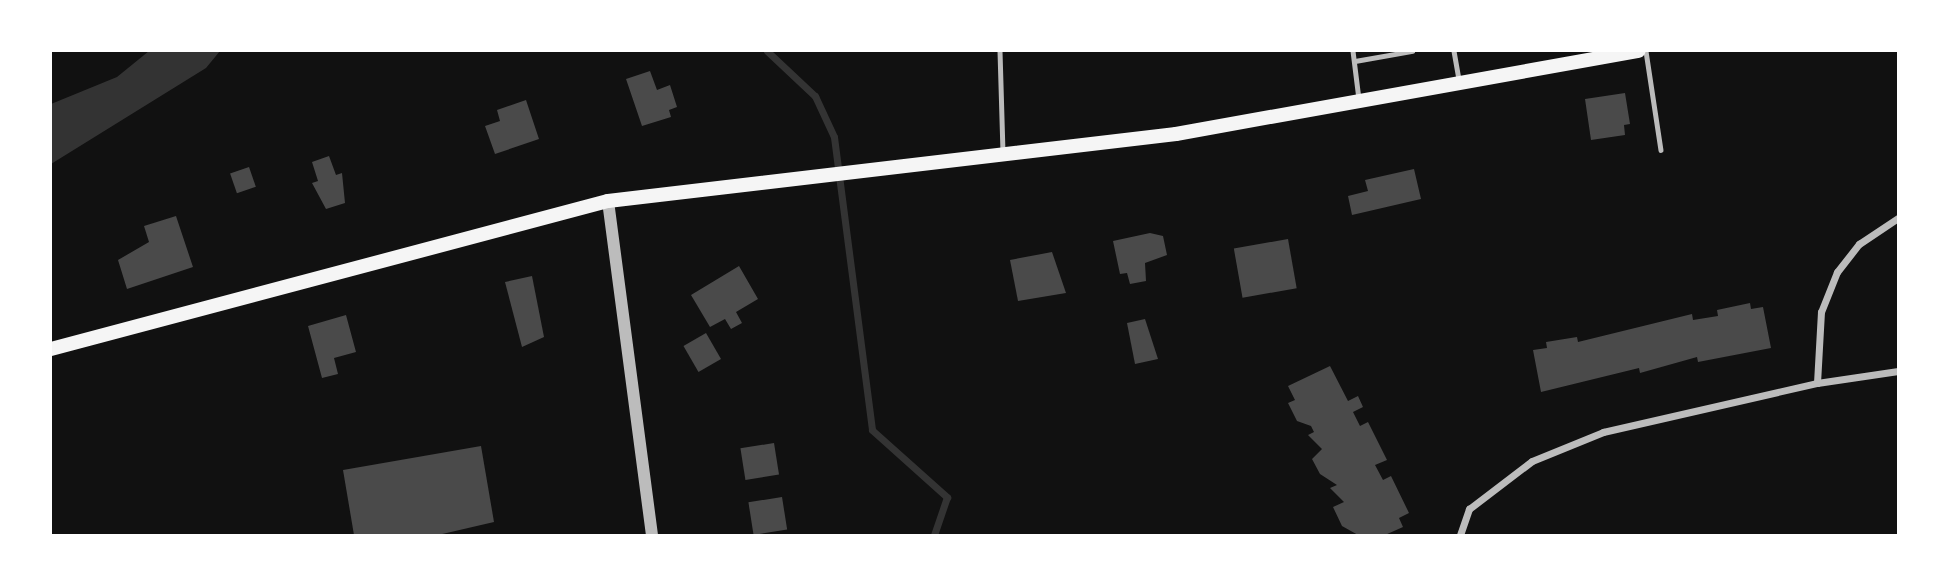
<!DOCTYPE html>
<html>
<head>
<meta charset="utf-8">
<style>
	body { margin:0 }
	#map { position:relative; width:1949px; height:586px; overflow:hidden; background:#111; font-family:"DejaVu Sans",sans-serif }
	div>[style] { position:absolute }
	.water>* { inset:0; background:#333 }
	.stream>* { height:7px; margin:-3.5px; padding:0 3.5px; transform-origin:3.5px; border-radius:3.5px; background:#333 }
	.building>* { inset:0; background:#4a4a4a; transform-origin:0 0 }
	.service>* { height:4.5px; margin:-2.25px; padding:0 2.25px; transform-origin:2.25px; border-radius:2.25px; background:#bcbcbc }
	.minor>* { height:7px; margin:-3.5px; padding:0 3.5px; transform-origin:3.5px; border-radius:3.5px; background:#bcbcbc }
	.tertiary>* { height:12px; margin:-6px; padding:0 6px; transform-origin:6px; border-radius:6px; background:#bcbcbc }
	.primary>* { height:14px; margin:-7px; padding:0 7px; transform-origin:7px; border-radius:7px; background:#f5f5f5 }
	span { translate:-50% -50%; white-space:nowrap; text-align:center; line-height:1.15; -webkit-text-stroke:5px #fff; paint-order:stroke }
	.frame { position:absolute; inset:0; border:52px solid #fff; pointer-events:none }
</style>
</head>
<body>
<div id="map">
	<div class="water">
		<i style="clip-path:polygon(149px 51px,220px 51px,206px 68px,51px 164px,51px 104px,117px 77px)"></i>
	</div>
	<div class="stream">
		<i style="left:767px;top:51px;width:66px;rotate:43.2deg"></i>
		<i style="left:815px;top:96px;width:45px;rotate:65.1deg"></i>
		<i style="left:834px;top:137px;width:295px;rotate:82.6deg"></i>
		<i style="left:872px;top:430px;width:101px;rotate:41.8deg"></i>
		<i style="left:947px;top:497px;width:40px;rotate:108.9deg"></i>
	</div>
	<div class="building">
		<i style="clip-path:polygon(650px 71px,657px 90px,670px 85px,677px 107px,669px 110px,671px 117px,642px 126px,626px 79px)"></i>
		<i style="clip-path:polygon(1625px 93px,1630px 124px,1624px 125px,1625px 135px,1591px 140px,1585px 99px)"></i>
		<i style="clip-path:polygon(526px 100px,539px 139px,495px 154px,485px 126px,500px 121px,497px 110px)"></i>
		<i style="clip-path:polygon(329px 156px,336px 175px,342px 173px,345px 203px,326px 209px,312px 183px,318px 181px,312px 162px)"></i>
		<i style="left:249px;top:167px;width:21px;height:20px;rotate:71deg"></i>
		<i style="clip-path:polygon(1414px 169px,1421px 199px,1352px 215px,1348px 196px,1368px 191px,1365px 180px)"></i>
		<i style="clip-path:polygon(176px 216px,193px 267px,127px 289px,118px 260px,149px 242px,144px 226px)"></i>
		<i style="clip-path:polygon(1150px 233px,1163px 236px,1167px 255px,1145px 263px,1146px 281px,1130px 284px,1127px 273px,1120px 274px,1113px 241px)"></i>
		<i style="left:1288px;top:239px;width:50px;height:55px;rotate:80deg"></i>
		<i style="clip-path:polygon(1052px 252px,1066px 293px,1018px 301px,1010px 260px)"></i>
		<i style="clip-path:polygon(739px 266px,758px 299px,736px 312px,742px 323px,731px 329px,725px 319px,710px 327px,691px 295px)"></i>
		<i style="clip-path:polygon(532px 276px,544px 337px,522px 347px,505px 282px)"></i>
		<i style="clip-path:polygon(1750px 303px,1751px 309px,1763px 307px,1771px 348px,1698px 362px,1697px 357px,1640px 373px,1639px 368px,1541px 392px,1533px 350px,1547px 348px,1546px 342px,1577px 337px,1578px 342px,1692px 314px,1693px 320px,1718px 316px,1717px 310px)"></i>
		<i style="clip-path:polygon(346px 315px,356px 352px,334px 358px,338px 374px,322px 378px,308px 326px)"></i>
		<i style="clip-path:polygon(1145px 319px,1158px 359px,1135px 364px,1127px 323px)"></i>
		<i style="left:706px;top:333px;width:30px;height:26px;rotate:60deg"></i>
		<i style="clip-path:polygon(1330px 366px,1348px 401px,1358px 396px,1363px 407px,1353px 412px,1360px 426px,1368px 422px,1387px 460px,1375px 465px,1383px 480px,1391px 476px,1409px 513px,1399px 518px,1403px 527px,1385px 535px,1358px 535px,1342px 526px,1333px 507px,1344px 502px,1330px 488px,1337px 485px,1320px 474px,1312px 459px,1322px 449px,1308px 435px,1314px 432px,1311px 426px,1297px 421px,1288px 403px,1295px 400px,1288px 386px)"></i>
		<i style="left:774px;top:443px;width:32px;height:34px;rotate:81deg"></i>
		<i style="clip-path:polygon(481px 446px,494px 522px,438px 535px,354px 535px,343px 470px)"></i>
		<i style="left:782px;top:497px;width:33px;height:34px;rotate:81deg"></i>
	</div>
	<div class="service">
		<i style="left:1000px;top:51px;width:102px;rotate:88.3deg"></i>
		<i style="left:1353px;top:51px;width:48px;rotate:82.9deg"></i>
		<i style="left:1454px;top:51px;width:28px;rotate:80deg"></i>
		<i style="left:1646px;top:51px;width:100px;rotate:81.4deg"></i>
		<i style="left:1355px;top:61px;width:58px;rotate:-10deg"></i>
	</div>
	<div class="minor">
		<i style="left:1817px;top:383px;width:82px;rotate:-8.4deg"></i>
		<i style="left:1460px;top:535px;width:28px;rotate:-71deg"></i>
		<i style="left:1469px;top:509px;width:79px;rotate:-37.3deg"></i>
		<i style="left:1532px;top:461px;width:77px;rotate:-22.2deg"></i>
		<i style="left:1603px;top:432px;width:220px;rotate:-12.9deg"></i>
		<i style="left:1817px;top:383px;width:71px;rotate:-86.8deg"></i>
		<i style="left:1821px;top:312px;width:43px;rotate:-68.2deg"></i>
		<i style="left:1837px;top:272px;width:36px;rotate:-52deg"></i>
		<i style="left:1859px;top:244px;width:47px;rotate:-33.7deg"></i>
	</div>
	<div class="tertiary">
		<i style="left:608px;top:201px;width:337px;rotate:82.5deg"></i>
	</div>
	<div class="primary">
		<i style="left:51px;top:349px;width:576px;rotate:-14.88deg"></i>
		<i style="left:608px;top:201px;width:572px;rotate:-6.73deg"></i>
		<i style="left:1176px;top:134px;width:470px;rotate:-10.2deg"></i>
	</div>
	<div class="frame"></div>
</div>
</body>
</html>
